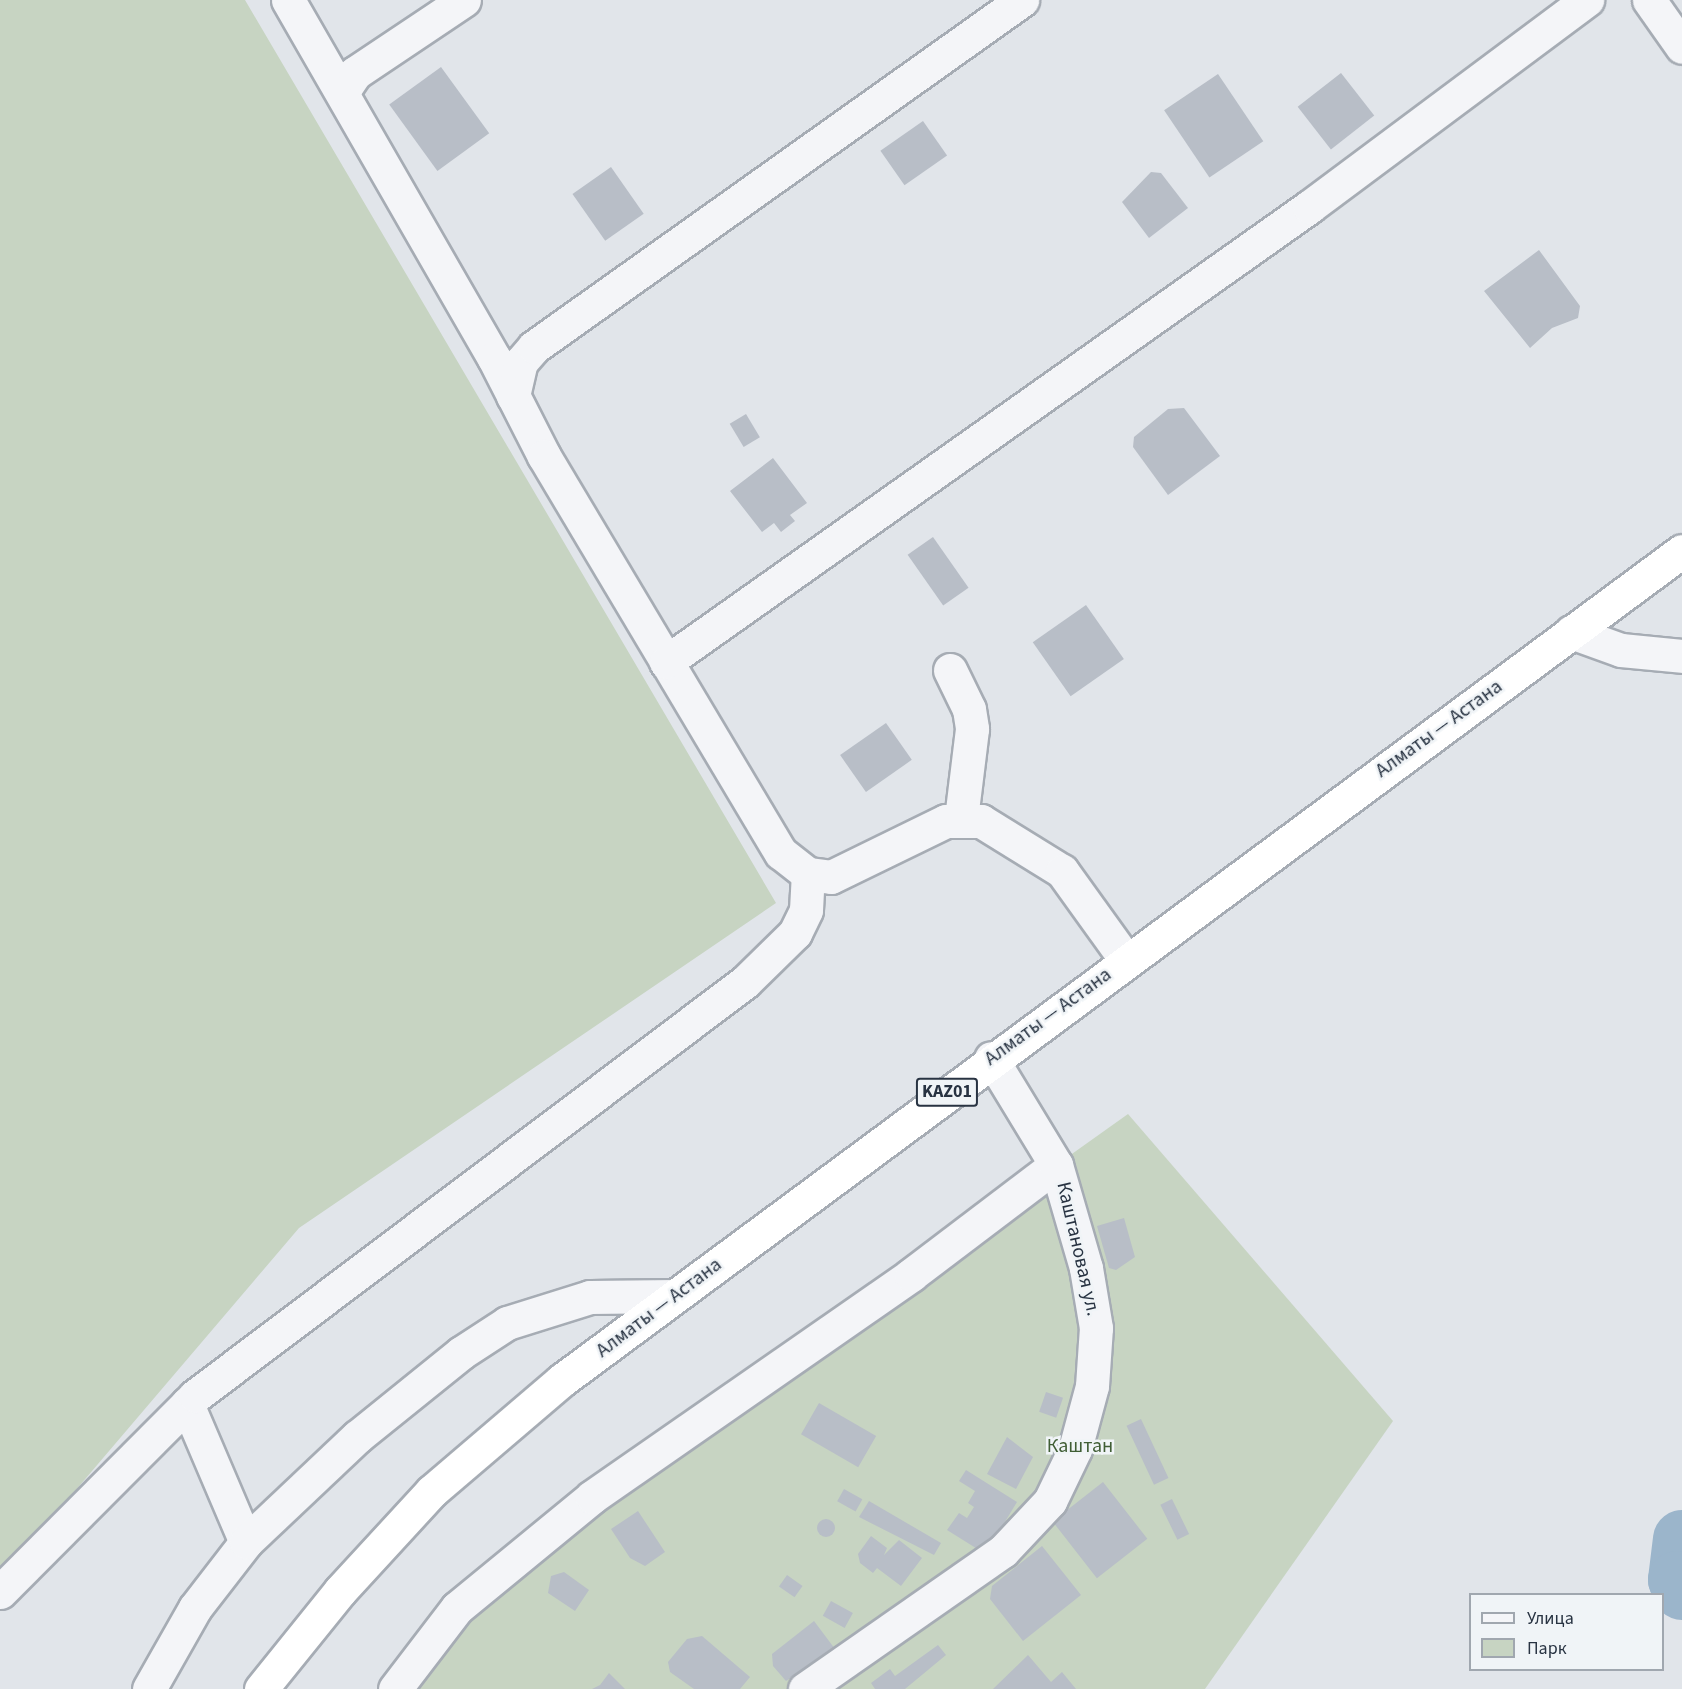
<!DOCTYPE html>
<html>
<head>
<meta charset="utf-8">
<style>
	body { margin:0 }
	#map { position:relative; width:1682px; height:1689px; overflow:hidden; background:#e1e5ea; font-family:"Source Sans 3",sans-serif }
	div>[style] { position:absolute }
	.green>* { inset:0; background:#c7d4c2 }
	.river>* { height:58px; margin:-29px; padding:0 29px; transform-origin:29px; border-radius:29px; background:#9bb5cb }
	.building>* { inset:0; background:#b8bec7; transform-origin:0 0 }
	.round { border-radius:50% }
	.roads { filter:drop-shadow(2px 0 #a6acb4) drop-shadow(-2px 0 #a6acb4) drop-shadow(0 2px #a6acb4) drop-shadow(0 -2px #a6acb4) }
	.street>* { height:33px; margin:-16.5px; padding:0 16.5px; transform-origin:16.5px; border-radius:16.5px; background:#f4f5f8 }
	.highway>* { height:33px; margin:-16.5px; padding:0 16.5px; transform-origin:16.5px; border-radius:16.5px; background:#fff }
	span { translate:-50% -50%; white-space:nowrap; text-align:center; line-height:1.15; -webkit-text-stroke:5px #f0f4f7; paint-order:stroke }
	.shield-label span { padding:2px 4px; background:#f0f4f7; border:2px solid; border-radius:4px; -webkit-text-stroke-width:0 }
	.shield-label { font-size:18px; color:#283342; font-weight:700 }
	.street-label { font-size:20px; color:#283342 }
	.park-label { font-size:20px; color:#405e35 }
	.legend { position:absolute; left:1469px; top:1593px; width:195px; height:78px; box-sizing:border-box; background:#f0f4f7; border:2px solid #a0a7af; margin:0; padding:8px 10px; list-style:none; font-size:18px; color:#283342 }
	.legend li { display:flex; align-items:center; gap:12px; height:30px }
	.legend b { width:30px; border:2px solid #a0a7af }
</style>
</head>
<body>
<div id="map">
	<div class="green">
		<i style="clip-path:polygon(0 0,245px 0,776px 903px,299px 1228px,0 1579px)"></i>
		<i style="clip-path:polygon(1128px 1114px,1393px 1421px,1205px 1689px,388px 1689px,702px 1417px)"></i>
	</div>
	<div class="river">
		<i style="left:1682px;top:1539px;width:41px;rotate:97deg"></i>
		<i style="left:1677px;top:1580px;width:12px;rotate:66deg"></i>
	</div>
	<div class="building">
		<i style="left:441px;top:67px;width:82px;height:64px;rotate:54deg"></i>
		<i style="left:1341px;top:73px;width:54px;height:55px;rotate:52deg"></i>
		<i style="left:1218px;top:74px;width:81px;height:65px;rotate:56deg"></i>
		<i style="left:923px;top:121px;width:42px;height:52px;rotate:55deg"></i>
		<i style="left:611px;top:167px;width:57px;height:47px;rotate:55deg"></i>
		<i style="clip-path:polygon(1151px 172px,1161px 173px,1188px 208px,1149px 238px,1122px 202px)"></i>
		<i style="clip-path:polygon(1539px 250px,1580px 306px,1578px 318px,1552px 328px,1530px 348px,1484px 291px)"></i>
		<i style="clip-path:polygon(1184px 408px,1220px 456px,1168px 495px,1133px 447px,1134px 437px,1168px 409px)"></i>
		<i style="left:746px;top:414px;width:27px;height:19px;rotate:59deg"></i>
		<i style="clip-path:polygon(773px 458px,807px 503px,790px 515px,795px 521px,781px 532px,774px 523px,762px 532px,730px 491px)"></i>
		<i style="left:933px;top:537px;width:62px;height:31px;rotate:55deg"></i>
		<i style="left:1086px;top:605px;width:66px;height:65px;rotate:55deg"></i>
		<i style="left:886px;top:723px;width:45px;height:56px;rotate:55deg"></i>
		<i style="clip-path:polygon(1124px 1218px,1135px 1257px,1116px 1270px,1109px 1268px,1097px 1226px)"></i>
		<i style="left:1046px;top:1392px;width:18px;height:21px;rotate:19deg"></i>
		<i style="left:819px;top:1403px;width:66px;height:36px;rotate:30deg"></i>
		<i style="left:1141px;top:1419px;width:65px;height:16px;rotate:65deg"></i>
		<i style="clip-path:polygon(1007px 1437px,1033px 1457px,1016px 1489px,987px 1474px)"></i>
		<i style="clip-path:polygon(966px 1470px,1017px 1502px,997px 1535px,979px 1550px,947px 1530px,959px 1513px,967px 1518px,974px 1507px,968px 1503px,975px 1491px,959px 1481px)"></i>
		<i style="left:1103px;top:1482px;width:72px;height:64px;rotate:52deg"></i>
		<i style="left:844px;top:1489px;width:21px;height:14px;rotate:29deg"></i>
		<i style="left:1172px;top:1499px;width:39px;height:13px;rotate:64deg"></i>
		<i style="clip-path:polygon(869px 1501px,941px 1543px,934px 1555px,859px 1517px)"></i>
		<i style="clip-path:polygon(638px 1511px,665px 1552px,645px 1566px,630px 1558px,611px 1529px)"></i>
		<i class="round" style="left:817px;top:1519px;width:18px;height:18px"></i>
		<i style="clip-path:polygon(871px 1536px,887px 1548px,884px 1555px,899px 1540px,922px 1558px,901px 1586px,877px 1568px,873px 1573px,860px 1563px,858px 1554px)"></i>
		<i style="clip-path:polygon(1042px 1546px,1081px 1595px,1023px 1641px,990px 1599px,992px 1586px)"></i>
		<i style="clip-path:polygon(564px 1572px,589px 1590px,575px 1611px,548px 1593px,551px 1576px)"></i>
		<i style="left:787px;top:1575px;width:19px;height:14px;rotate:35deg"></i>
		<i style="left:831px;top:1601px;width:25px;height:17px;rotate:29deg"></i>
		<i style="clip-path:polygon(814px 1621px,835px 1649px,786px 1681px,773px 1666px,772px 1654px)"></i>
		<i style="clip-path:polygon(702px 1636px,750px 1677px,740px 1689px,694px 1689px,670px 1672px,668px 1662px,687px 1639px)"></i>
		<i style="clip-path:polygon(938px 1645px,946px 1655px,905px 1689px,875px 1689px,871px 1683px,890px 1669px,895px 1676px)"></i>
		<i style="clip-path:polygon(1028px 1655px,1051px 1682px,1062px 1672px,1076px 1689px,993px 1689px)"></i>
		<i style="clip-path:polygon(609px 1673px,625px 1689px,592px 1689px,600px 1685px)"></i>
	</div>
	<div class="roads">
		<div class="street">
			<i style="left:288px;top:0;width:413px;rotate:60.1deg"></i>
			<i style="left:494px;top:358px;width:110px;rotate:63deg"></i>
			<i style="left:544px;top:456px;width:462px;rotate:59.2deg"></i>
			<i style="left:781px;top:853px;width:34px;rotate:38deg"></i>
			<i style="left:808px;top:874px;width:23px;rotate:7deg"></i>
			<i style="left:831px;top:877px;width:128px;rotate:-26deg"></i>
			<i style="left:946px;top:821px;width:35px"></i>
			<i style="left:981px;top:821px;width:95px;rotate:31.7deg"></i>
			<i style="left:1062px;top:871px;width:110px;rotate:54.3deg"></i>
			<i style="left:1649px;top:0;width:57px;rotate:54.9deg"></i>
			<i style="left:343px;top:91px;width:22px;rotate:-56deg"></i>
			<i style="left:355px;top:73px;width:131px;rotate:-33.8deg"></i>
			<i style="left:513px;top:396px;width:35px;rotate:-77deg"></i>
			<i style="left:521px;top:362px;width:20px;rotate:-49deg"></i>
			<i style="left:534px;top:347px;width:599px;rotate:-35.42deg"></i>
			<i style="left:1571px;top:632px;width:53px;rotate:19.8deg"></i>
			<i style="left:1621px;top:650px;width:61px;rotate:5.6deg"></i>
			<i style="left:666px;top:662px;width:788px;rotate:-35.28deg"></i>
			<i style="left:1309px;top:207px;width:347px;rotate:-36.7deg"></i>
			<i style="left:950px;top:670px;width:43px;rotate:64deg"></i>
			<i style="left:969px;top:709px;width:20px;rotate:81deg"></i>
			<i style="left:972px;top:729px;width:90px;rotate:97deg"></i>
			<i style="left:187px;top:1404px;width:150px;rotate:66.9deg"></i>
			<i style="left:0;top:1592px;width:276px;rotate:-45.1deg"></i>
			<i style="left:195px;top:1396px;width:688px;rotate:-36.97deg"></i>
			<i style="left:745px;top:982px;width:70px;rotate:-44.4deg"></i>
			<i style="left:795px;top:933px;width:25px;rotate:-64deg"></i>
			<i style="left:806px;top:910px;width:36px;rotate:-87deg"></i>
			<i style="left:149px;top:1689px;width:93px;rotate:-60.4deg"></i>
			<i style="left:195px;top:1608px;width:83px;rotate:-52.3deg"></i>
			<i style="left:246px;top:1542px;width:153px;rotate:-43.4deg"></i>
			<i style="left:357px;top:1437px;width:134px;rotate:-38.9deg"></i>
			<i style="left:461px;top:1353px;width:55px;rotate:-33.1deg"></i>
			<i style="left:507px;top:1323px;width:87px;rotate:-17.4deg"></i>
			<i style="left:590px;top:1297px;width:85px;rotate:-0.7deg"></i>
			<i style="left:395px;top:1689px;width:102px;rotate:-52.6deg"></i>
			<i style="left:457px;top:1608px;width:175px;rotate:-39.4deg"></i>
			<i style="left:592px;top:1497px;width:389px;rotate:-34.8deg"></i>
			<i style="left:911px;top:1275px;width:182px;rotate:-37.2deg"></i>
			<i style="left:805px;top:1689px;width:241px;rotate:-34.9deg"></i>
			<i style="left:1003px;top:1551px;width:69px;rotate:-46.8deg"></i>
			<i style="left:1050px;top:1501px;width:58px;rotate:-64.3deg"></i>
			<i style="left:1075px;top:1449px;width:65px;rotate:-74.9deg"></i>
			<i style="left:1092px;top:1386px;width:58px;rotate:-86.1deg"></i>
			<i style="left:1096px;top:1328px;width:61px;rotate:-99.5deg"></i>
			<i style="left:1086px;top:1268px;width:107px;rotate:-106.2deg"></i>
			<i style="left:1056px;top:1165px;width:125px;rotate:-121.3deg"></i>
		</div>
		<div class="highway">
			<i style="left:261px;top:1689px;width:126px;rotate:-51.1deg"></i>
			<i style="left:340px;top:1591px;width:136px;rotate:-47.4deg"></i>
			<i style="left:432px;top:1491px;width:171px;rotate:-40.5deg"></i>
			<i style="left:562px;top:1380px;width:1393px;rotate:-36.51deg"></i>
		</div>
	</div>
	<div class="shield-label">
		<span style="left:947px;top:1092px">KАZ01</span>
	</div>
	<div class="street-label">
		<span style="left:1439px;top:729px;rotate:-36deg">Алматы — Астана</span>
		<span style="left:1048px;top:1017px;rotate:-36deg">Алматы — Астана</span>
		<span style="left:1078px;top:1249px;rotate:77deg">Каштановая ул.</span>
		<span style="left:659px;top:1308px;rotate:-37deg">Алматы — Астана</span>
	</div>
	<div class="park-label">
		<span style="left:1080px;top:1446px">Каштан</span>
	</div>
	<ul class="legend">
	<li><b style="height:8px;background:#f4f5f8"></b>Улица</li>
	<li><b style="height:16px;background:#c7d4c2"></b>Парк</li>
	</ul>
</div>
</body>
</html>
